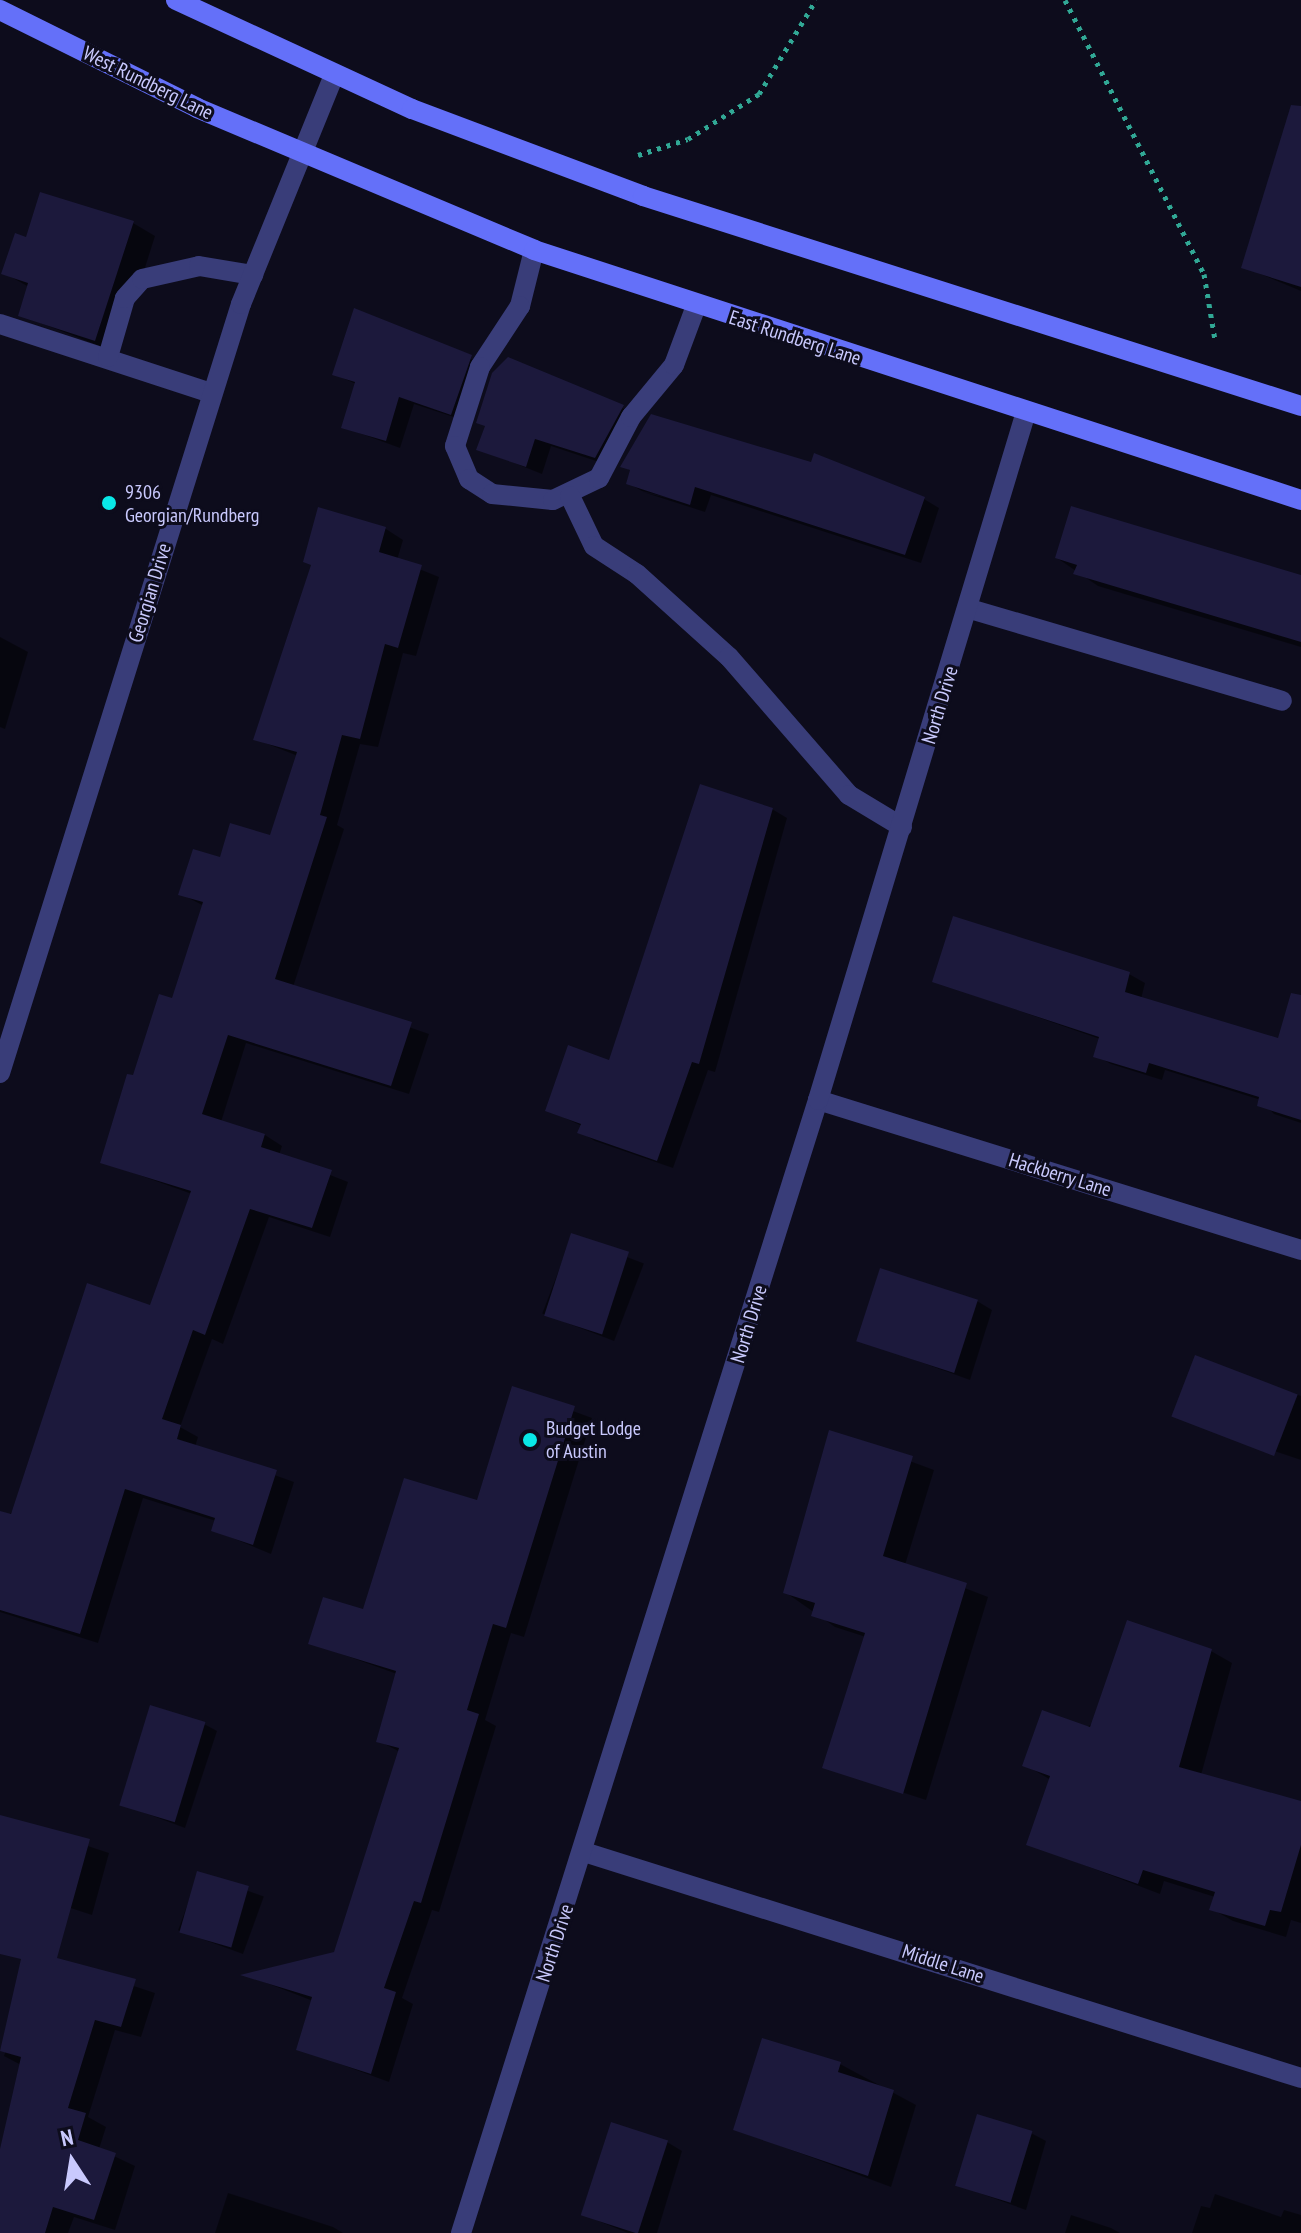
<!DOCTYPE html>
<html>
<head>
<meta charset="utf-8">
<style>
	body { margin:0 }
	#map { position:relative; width:1301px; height:2233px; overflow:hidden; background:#0d0c1c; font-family:"PT Sans Narrow",sans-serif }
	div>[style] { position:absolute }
	.shadow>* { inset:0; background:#0007; transform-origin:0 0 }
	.building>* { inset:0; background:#1c193c; transform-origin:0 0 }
	.path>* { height:5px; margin-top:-2.5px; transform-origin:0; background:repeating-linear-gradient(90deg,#31a895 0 4px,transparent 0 10px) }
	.service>* { height:20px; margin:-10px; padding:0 10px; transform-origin:10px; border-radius:10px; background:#393d79 }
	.minor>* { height:20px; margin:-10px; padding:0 10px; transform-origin:10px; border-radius:10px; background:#393d79 }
	.tertiary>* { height:20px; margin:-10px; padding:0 10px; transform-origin:10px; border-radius:10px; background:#393d79 }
	.secondary>* { height:20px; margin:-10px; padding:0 10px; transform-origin:10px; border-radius:10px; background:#6470f9 }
	.dots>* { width:22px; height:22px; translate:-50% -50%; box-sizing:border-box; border:4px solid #0d0c1c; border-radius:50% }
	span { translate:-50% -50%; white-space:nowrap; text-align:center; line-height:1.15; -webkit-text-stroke:6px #0d0c1c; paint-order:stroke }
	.street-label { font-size:20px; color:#c9c9fd }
	.poi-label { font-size:20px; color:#c9c9fd }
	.left { translate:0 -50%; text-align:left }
	.north { position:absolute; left:32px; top:2121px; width:80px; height:80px; -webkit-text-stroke:6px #0d0c1c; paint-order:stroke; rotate:348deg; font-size:22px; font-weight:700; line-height:32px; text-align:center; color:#c9c9fd }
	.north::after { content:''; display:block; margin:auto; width:28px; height:36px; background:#c9c9fd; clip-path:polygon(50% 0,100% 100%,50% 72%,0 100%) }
</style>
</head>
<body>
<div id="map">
	<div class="shadow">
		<i style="clip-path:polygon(1301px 169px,1301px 291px,1244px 267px)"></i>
		<i style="clip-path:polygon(133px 223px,155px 236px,118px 353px,20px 315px,29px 287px,4px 273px,27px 239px)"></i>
		<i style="clip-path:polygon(355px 310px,485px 365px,466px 421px,414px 404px,400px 448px,343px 427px,356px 384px,334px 374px)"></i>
		<i style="clip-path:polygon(508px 359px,638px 415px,611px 466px,551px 446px,542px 474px,479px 449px)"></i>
		<i style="clip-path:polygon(622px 466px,924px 499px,939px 508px,921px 563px,711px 495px,705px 512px,643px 492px,700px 506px,642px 491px,628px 483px,632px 471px)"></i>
		<i style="clip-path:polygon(320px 509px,386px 529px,403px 540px,397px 560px,439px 577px,416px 656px,403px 653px,378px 747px,360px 744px,337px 825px,344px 829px,293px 987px,429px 1034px,409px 1094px,246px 1043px,221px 1122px,265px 1135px,282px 1146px,279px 1155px,348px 1182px,330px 1237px,269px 1217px,223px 1344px,212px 1339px,180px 1427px,198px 1437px,195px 1447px,294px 1482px,271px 1554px,213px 1530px,216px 1521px,143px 1498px,98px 1643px,0 1612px,0 1529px,151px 1307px,192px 1194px,103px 1162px,173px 1001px,204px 906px,181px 894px,221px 859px,271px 838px,298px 756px,255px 739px,313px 566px)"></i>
		<i style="clip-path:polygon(1057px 558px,1301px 578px,1301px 647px,1098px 586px)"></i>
		<i style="clip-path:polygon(0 637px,28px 652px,5px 729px,0 727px)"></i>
		<i style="clip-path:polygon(772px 809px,787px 818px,715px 1072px,708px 1070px,673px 1168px,595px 1141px,580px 1132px,582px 1126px,548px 1110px,611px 1063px)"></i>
		<i style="clip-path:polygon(1129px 974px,1145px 983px,1141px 999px,1301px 1048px,1301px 1123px,1274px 1114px,1261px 1100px,1165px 1070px,1162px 1080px,1111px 1064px,1096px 1056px,1100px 1039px,934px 981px)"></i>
		<i style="left:572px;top:1236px;width:77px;height:83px;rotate:21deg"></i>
		<i style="clip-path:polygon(977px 1301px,992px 1310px,970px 1380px,860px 1340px)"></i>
		<i style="clip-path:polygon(1196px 1358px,1301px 1396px,1301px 1460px,1177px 1418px)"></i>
		<i style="clip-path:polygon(513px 1389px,592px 1418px,524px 1637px,511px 1633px,485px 1720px,496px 1726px,439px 1912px,432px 1910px,402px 1998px,413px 2004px,389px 2082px,299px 2049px,313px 2001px,246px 1975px,335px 1954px,400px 1752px,379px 1741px,397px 1674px,311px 1643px,364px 1612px,478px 1503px)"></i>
		<i style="clip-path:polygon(831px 1432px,934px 1470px,905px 1565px,988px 1597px,926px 1800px,824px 1767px,866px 1637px,835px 1627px,785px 1592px)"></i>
		<i style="clip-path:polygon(1211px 1651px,1232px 1663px,1201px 1775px,1301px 1803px,1301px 1923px,1291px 1920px,1286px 1937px,1233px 1921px,1212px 1909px,1215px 1897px,1164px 1881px,1160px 1894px,1029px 1844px,1051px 1780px,1025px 1765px)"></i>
		<i style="clip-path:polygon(204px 1724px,217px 1731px,185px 1828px,121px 1804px)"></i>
		<i style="clip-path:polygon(0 1817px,109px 1853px,92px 1915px,6px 1887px,0 1904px)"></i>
		<i style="left:199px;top:1873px;width:69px;height:61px;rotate:20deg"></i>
		<i style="clip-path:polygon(36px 1954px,155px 1993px,141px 2037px,115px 2030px,88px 2117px,106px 2127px,99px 2149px,135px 2166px,115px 2230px,74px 2217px,68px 2233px,0 2233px,0 2156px,21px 2065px,4px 2056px)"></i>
		<i style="clip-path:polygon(764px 2040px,840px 2064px,916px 2105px,891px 2187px,735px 2129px)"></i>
		<i style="clip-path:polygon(1031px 2133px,1046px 2141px,1026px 2210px,957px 2185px)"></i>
		<i style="clip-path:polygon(667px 2142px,682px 2151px,657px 2233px,628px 2233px,584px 2215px)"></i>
		<i style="clip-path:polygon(228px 2193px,333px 2227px,343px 2233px,215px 2233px)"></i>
		<i style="clip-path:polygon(1215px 2194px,1281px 2217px,1284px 2210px,1301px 2215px,1301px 2233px,1192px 2233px,1201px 2206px,1210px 2208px)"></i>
		<i style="clip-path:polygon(1071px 2215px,1111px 2228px,1120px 2233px,1065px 2233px)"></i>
	</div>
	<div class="building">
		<i style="clip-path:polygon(1291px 105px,1301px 106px,1301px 287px,1241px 268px)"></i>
		<i style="clip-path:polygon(40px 192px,134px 221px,95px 341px,18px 316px,28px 283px,1px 274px,15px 233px,26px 237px)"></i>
		<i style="clip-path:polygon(354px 308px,472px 355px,451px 415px,399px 397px,386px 441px,341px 428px,355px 382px,332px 375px)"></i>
		<i style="clip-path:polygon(508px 357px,624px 405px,595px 458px,535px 439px,526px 467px,476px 450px,485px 426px,476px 423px,492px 373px)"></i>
		<i style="clip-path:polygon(651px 414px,811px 462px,814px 453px,925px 497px,905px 555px,695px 487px,690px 505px,626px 484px,630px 470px,620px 467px)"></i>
		<i style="clip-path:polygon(1071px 506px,1301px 575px,1301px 642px,1073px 574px,1077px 565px,1055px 558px)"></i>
		<i style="clip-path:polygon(318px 507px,386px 527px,379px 552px,422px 565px,398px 648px,385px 644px,360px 739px,342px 735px,320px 815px,327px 817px,275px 979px,412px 1022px,391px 1086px,228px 1035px,202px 1114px,265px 1134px,261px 1147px,332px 1170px,312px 1228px,250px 1209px,205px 1335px,193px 1330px,162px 1419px,181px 1425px,177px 1439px,277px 1470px,253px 1545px,211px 1531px,215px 1518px,125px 1489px,80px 1634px,0 1610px,0 1511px,11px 1514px,87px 1283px,150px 1305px,191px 1191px,100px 1163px,127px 1074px,133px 1075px,159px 994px,172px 998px,203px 902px,178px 895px,193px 849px,220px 857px,230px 823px,270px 835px,297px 752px,253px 740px,311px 565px,303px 562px)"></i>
		<i style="clip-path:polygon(700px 784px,773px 808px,699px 1064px,692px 1062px,657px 1161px,577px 1133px,581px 1124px,545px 1111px,568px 1045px,609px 1060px)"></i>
		<i style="clip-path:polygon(953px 916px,1130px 972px,1125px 992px,1278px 1038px,1291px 993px,1301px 995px,1301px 1120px,1257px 1106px,1259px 1097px,1149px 1063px,1146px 1073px,1093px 1057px,1099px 1037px,932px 982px)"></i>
		<i style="left:571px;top:1233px;width:61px;height:87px;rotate:18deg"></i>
		<i style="left:880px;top:1268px;width:103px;height:77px;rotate:18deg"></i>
		<i style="left:1195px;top:1355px;width:110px;height:66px;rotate:21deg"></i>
		<i style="clip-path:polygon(512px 1386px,575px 1406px,506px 1628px,493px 1624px,467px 1710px,479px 1714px,421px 1903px,414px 1901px,384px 1988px,396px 1992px,371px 2074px,296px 2050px,312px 1997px,240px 1975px,334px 1952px,399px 1748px,376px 1742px,396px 1671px,308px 1644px,323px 1597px,363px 1609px,404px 1478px,477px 1500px)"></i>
		<i style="clip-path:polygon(829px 1430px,913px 1456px,883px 1556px,967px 1583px,903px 1794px,822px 1768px,865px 1633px,811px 1616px,815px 1603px,783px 1593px)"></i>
		<i style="clip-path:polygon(1127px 1620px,1212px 1649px,1179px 1767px,1301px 1801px,1301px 1845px,1281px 1912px,1270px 1910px,1265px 1926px,1209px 1910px,1215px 1892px,1143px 1870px,1138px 1884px,1026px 1845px,1050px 1776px,1022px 1766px,1042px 1710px,1090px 1727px)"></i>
		<i style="left:150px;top:1705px;width:58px;height:105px;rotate:17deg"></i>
		<i style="clip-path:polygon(0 1815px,90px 1839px,57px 1958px,136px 1979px,121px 2027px,95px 2020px,68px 2108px,86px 2113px,78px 2140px,116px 2153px,94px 2220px,53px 2207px,45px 2233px,0 2233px,0 2149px,21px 2057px,0 2051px,21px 1959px,0 1954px)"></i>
		<i style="left:197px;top:1871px;width:54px;height:64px;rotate:16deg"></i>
		<i style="clip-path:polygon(762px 2038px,841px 2062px,838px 2072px,894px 2090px,868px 2176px,733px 2130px)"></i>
		<i style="left:977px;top:2114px;width:58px;height:75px;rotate:17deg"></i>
		<i style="left:611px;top:2122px;width:60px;height:98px;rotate:18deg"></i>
	</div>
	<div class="path">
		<i style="left:1065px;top:0;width:307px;rotate:63.1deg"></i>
		<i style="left:1204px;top:274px;width:67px;rotate:80.5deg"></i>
		<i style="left:638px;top:155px;width:52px;rotate:-17.7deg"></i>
		<i style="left:688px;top:139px;width:84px;rotate:-32.4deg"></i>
		<i style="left:759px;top:94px;width:110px;rotate:-58.8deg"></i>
	</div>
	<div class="service">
		<i style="left:534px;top:250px;width:58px;rotate:104deg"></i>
		<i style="left:520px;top:306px;width:73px;rotate:123.3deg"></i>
		<i style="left:480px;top:367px;width:83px;rotate:107.6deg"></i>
		<i style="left:455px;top:446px;width:36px;rotate:67deg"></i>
		<i style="left:469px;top:479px;width:27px;rotate:33deg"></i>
		<i style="left:492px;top:494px;width:61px;rotate:5.6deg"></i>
		<i style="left:553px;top:500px;width:51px;rotate:-25.6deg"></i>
		<i style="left:599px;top:478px;width:69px;rotate:-62.3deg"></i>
		<i style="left:631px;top:417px;width:67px;rotate:-50.4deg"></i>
		<i style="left:674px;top:365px;width:63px;rotate:-69.6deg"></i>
		<i style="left:0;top:324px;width:222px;rotate:18.1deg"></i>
		<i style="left:108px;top:357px;width:61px;rotate:-73.9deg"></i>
		<i style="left:125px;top:298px;width:25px;rotate:-48deg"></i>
		<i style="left:142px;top:279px;width:58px;rotate:-12.8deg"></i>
		<i style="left:199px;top:266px;width:55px;rotate:9.5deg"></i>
		<i style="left:570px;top:496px;width:55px;rotate:64.4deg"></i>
		<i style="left:594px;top:546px;width:51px;rotate:33.1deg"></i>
		<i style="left:637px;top:574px;width:124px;rotate:42.1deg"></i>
		<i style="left:729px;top:657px;width:183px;rotate:49deg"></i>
		<i style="left:849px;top:795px;width:62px;rotate:31.1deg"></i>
		<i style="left:970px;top:609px;width:325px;rotate:16.4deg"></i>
	</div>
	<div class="minor">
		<i style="left:818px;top:1100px;width:506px;rotate:17.25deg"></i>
		<i style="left:584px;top:1852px;width:752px;rotate:17.49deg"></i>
		<i style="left:461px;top:2233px;width:1188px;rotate:-72.51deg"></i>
		<i style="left:818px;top:1100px;width:719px;rotate:-73.18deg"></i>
	</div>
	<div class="tertiary">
		<i style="left:0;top:1073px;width:806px;rotate:-72.6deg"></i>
		<i style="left:241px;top:304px;width:247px;rotate:-67.9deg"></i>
	</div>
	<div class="secondary">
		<i style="left:176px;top:0;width:260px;rotate:24.8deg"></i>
		<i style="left:412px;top:109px;width:247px;rotate:20.6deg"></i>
		<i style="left:643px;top:196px;width:691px;rotate:17.7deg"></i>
		<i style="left:0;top:10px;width:220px;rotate:26.4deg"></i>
		<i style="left:197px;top:108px;width:366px;rotate:22.8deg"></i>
		<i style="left:534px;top:250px;width:807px;rotate:18.05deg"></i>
	</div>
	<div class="dots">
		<i style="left:109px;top:503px;background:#09e8e7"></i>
		<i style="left:530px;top:1440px;background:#09e8e7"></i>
	</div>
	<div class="street-label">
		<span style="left:148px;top:83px;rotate:26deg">West Rundberg Lane</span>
		<span style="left:795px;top:338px;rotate:18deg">East Rundberg Lane</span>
		<span style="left:150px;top:593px;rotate:-73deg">Georgian Drive</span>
		<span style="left:940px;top:705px;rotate:-73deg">North Drive</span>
		<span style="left:1060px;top:1175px;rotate:17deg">Hackberry Lane</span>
		<span style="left:749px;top:1324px;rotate:-73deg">North Drive</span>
		<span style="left:555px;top:1943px;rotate:-72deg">North Drive</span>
		<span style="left:943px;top:1964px;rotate:18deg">Middle Lane</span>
	</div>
	<div class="poi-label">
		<span class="left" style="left:125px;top:504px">9306<br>Georgian/Rundberg</span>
		<span class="left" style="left:546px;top:1440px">Budget Lodge<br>of Austin</span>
	</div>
	<div class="north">N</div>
</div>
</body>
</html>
